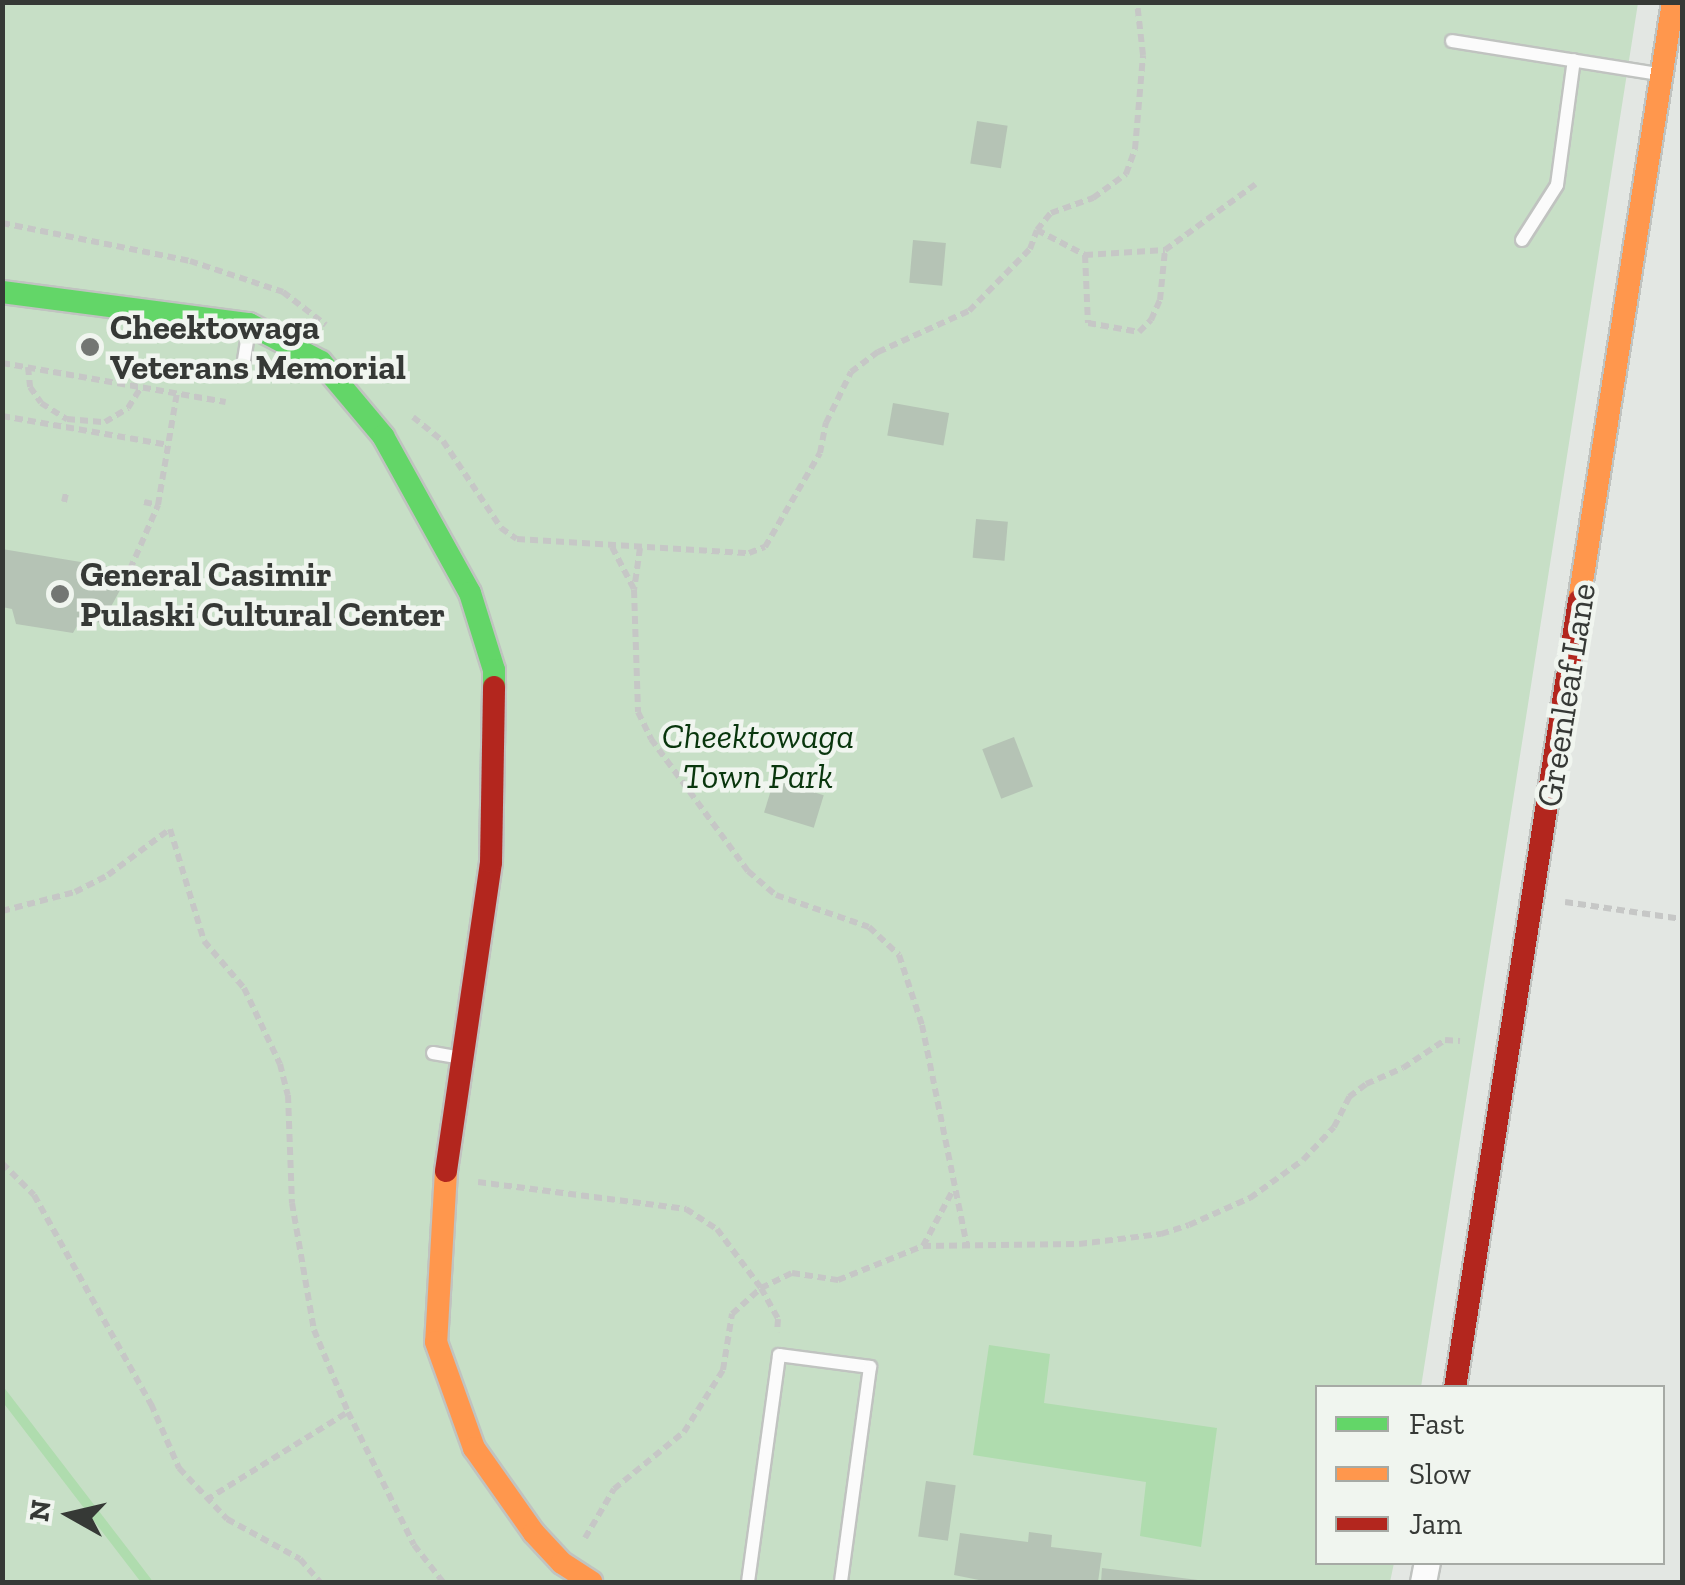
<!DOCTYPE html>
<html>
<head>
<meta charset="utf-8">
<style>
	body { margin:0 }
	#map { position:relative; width:1685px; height:1585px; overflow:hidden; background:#e3e7e3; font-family:"Zilla Slab",serif }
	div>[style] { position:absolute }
	.green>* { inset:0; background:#c7dfc6 }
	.water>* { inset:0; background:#afdcae }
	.stream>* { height:10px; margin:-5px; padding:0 5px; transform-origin:5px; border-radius:5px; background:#afdcae }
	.building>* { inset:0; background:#b5c3b5; transform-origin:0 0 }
	.path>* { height:6px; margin-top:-3px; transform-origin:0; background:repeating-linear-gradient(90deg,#c6c7c6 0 8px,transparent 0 13px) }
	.roads { filter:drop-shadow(2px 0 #c0c3c0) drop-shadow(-2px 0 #c0c3c0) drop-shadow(0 2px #c0c3c0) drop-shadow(0 -2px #c0c3c0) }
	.lane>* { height:12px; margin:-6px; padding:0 6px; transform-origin:6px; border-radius:6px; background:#fbfbfb }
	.street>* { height:25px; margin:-12.5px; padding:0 12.5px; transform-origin:12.5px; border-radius:12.5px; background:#fbfbfb }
	.fast>* { height:22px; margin:-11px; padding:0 11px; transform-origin:11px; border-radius:11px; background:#63d668 }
	.slow>* { height:22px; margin:-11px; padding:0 11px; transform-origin:11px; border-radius:11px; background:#ff974d }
	.jam>* { height:22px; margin:-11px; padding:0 11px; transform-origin:11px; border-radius:11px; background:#b3261e }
	.dots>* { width:28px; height:28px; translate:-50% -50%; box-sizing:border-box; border:5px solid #f0f5ef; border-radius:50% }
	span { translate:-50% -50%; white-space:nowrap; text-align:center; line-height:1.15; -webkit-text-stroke:9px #f0f5ef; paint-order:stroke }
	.poi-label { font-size:35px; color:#363936; font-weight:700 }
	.left { translate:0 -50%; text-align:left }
	.street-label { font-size:35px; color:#363936 }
	.park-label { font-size:35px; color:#09360d; font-style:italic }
	.frame { position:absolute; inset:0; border:5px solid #363936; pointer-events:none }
	.legend { position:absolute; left:1315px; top:1385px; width:350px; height:180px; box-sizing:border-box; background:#f0f5ef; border:2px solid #a6aaa5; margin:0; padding:12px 18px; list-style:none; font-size:30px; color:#363936 }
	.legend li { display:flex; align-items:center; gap:20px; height:50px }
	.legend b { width:50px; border:2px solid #a6aaa5 }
	.north { position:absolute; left:20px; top:1465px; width:100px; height:100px; -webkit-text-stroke:8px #f0f5ef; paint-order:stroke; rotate:278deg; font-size:28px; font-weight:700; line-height:40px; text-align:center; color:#363936 }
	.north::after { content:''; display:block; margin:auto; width:35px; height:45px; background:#363936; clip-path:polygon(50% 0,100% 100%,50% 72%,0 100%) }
</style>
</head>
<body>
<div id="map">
	<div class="green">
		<i style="clip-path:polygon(3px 3px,1638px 3px,1421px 1387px,1318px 1388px,1318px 1562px,1394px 1563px,1390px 1582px,3px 1582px)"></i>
	</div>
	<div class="water">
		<i style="clip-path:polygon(989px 1345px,1050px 1354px,1044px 1403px,1217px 1428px,1201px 1547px,1140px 1536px,1146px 1482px,973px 1455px)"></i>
	</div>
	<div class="stream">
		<i style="left:2px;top:1393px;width:238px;rotate:52.5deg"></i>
	</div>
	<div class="building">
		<i style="left:977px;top:121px;width:31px;height:43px;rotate:9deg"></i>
		<i style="left:913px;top:240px;width:33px;height:43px;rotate:5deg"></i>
		<i style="left:893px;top:403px;width:57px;height:33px;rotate:10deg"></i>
		<i style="left:976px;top:519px;width:32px;height:39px;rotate:5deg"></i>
		<i style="clip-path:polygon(2px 549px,111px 567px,104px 579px,125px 581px,102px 623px,81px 619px,73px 633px,16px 624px,12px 609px,2px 607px)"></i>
		<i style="left:1014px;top:737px;width:53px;height:34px;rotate:69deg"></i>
		<i style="left:774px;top:780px;width:52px;height:34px;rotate:17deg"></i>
		<i style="left:926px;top:1481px;width:30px;height:56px;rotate:8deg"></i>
		<i style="clip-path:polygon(1029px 1532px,1052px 1535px,1051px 1547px,1102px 1553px,1098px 1582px,989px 1582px,954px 1575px,960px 1533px,1028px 1542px)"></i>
		<i style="clip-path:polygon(1102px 1568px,1198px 1580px,1198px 1582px,1101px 1582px)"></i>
	</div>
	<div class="path">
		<i style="left:2px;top:223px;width:192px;rotate:11.4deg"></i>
		<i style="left:190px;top:261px;width:98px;rotate:18.4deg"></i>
		<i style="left:283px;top:292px;width:54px;rotate:37.5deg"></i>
		<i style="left:1037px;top:230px;width:54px;rotate:27.5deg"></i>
		<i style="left:1085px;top:255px;width:80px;rotate:-3.6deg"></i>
		<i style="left:1165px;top:250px;width:112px;rotate:-36deg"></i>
		<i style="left:1085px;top:255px;width:68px;rotate:87.5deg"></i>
		<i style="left:1088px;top:323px;width:52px;rotate:10deg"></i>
		<i style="left:1139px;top:332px;width:17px;rotate:-45deg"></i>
		<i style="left:1151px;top:320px;width:22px;rotate:-66deg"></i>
		<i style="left:1160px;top:300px;width:50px;rotate:-84.3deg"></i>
		<i style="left:2px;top:363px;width:227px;rotate:9.9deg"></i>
		<i style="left:28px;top:367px;width:20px;rotate:84deg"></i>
		<i style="left:30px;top:387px;width:19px;rotate:55deg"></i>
		<i style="left:41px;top:403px;width:31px;rotate:32deg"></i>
		<i style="left:67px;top:419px;width:38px;rotate:5deg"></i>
		<i style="left:105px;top:422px;width:27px;rotate:-31deg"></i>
		<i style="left:128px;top:408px;width:25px;rotate:-58deg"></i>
		<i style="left:2px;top:416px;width:169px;rotate:9.9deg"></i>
		<i style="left:413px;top:417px;width:38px;rotate:39deg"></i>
		<i style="left:443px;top:441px;width:105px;rotate:56.3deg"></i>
		<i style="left:501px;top:528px;width:19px;rotate:35deg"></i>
		<i style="left:517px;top:539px;width:232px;rotate:3.5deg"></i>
		<i style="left:749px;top:553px;width:17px;rotate:-21deg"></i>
		<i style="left:765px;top:547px;width:109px;rotate:-59.7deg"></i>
		<i style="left:820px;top:453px;width:31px;rotate:-79deg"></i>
		<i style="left:826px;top:423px;width:57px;rotate:-63.9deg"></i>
		<i style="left:851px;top:372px;width:34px;rotate:-37deg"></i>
		<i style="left:878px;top:352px;width:100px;rotate:-24.3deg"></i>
		<i style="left:969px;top:311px;width:87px;rotate:-45.5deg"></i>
		<i style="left:1030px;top:249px;width:20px;rotate:-70deg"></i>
		<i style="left:1037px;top:230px;width:22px;rotate:-51deg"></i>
		<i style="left:1051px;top:213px;width:45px;rotate:-19.7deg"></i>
		<i style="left:1093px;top:198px;width:41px;rotate:-36deg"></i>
		<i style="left:1126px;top:174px;width:27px;rotate:-70deg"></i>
		<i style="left:1135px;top:149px;width:94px;rotate:-85.1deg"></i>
		<i style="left:1143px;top:55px;width:53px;rotate:-96.5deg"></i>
		<i style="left:64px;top:502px;width:9px;rotate:-77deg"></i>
		<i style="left:144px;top:502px;width:14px;rotate:12deg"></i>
		<i style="left:612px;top:547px;width:47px;rotate:62.4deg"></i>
		<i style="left:640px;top:548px;width:42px;rotate:98.1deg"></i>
		<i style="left:634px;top:590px;width:122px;rotate:88.1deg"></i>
		<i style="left:638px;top:712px;width:30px;rotate:64deg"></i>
		<i style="left:651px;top:739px;width:164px;rotate:53.7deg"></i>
		<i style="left:748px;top:871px;width:37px;rotate:41deg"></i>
		<i style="left:776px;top:895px;width:98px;rotate:19deg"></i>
		<i style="left:869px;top:927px;width:41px;rotate:43deg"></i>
		<i style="left:899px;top:955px;width:74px;rotate:71.8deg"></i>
		<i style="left:922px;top:1025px;width:227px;rotate:78.5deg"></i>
		<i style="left:125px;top:581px;width:83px;rotate:-66.5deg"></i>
		<i style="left:158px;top:505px;width:114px;rotate:-80.4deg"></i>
		<i style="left:1565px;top:902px;width:118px;rotate:8.3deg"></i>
		<i style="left:2px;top:911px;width:75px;rotate:-14.6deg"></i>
		<i style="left:75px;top:892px;width:37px;rotate:-27deg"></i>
		<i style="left:108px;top:875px;width:77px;rotate:-36.6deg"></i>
		<i style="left:170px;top:829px;width:117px;rotate:73.1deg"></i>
		<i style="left:204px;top:941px;width:62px;rotate:49.6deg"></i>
		<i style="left:244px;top:988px;width:84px;rotate:64.7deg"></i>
		<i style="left:280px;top:1064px;width:32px;rotate:76deg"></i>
		<i style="left:288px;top:1095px;width:108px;rotate:87.9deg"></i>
		<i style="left:292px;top:1203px;width:129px;rotate:80.2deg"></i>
		<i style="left:314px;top:1330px;width:89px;rotate:67.5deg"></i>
		<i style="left:348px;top:1412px;width:148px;rotate:63.6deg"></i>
		<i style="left:414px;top:1545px;width:47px;rotate:51.9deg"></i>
		<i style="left:2px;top:1163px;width:45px;rotate:45deg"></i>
		<i style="left:34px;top:1195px;width:240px;rotate:60.8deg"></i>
		<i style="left:151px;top:1404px;width:70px;rotate:66.4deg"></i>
		<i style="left:179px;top:1468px;width:70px;rotate:46.7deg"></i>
		<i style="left:227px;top:1519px;width:83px;rotate:28.7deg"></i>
		<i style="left:300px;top:1559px;width:30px;rotate:49deg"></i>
		<i style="left:478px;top:1182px;width:210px;rotate:7.4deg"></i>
		<i style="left:686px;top:1209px;width:37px;rotate:33deg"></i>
		<i style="left:717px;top:1229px;width:74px;rotate:53.3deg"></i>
		<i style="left:761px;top:1288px;width:35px;rotate:61deg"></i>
		<i style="left:778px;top:1319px;width:13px;rotate:94deg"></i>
		<i style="left:923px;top:1246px;width:64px;rotate:-61.8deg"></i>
		<i style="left:206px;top:1500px;width:167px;rotate:-31.8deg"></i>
		<i style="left:585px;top:1538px;width:57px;rotate:-59.4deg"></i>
		<i style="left:614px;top:1489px;width:90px;rotate:-39.2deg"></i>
		<i style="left:684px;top:1432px;width:73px;rotate:-57.8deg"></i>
		<i style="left:723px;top:1370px;width:57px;rotate:-80.9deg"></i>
		<i style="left:732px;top:1314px;width:39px;rotate:-42deg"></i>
		<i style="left:761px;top:1288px;width:34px;rotate:-26deg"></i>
		<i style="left:792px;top:1273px;width:47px;rotate:8.7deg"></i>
		<i style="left:838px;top:1280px;width:92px;rotate:-21.8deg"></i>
		<i style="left:923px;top:1246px;width:156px;rotate:-0.7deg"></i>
		<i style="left:1079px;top:1244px;width:83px;rotate:-7deg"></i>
		<i style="left:1161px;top:1234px;width:29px;rotate:-18deg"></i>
		<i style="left:1189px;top:1225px;width:67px;rotate:-23.9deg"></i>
		<i style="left:1250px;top:1198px;width:65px;rotate:-35.6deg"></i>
		<i style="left:1303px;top:1160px;width:45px;rotate:-46.8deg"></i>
		<i style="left:1334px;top:1127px;width:34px;rotate:-63deg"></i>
		<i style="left:1349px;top:1097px;width:21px;rotate:-37deg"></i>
		<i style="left:1366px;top:1084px;width:40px;rotate:-23.4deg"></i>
		<i style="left:1403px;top:1068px;width:50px;rotate:-33.7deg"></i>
		<i style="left:1445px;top:1040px;width:15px;rotate:4deg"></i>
	</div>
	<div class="roads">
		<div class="lane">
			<i style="left:1452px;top:41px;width:210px;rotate:9.1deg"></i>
			<i style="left:1522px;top:240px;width:65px;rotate:-57.5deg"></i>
			<i style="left:1557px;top:185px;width:126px;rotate:-82.3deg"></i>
			<i style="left:244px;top:360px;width:33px;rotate:-81deg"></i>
			<i style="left:433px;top:1053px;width:27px;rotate:10deg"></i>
			<i style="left:748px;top:1582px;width:229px;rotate:-82.2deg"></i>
			<i style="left:779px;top:1355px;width:92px;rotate:7.5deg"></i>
			<i style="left:870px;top:1367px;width:217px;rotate:97.7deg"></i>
		</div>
		<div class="street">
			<i style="left:1423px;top:1582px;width:20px;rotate:-79deg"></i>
		</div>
		<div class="fast">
			<i style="left:2px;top:292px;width:249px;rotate:7.4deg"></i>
			<i style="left:249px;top:324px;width:81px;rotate:27.8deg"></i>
			<i style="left:321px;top:362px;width:97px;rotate:50deg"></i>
			<i style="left:383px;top:436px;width:179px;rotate:61deg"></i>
			<i style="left:470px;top:593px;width:81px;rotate:72.7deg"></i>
			<i style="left:494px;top:670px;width:17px;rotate:90deg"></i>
		</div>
		<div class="slow">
			<i style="left:1579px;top:601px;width:606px;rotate:-81.08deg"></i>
			<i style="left:446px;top:1171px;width:171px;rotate:93.3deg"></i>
			<i style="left:436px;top:1342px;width:113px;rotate:70.3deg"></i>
			<i style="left:474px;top:1448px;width:104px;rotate:54.8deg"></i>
			<i style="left:534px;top:1533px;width:41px;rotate:47deg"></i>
			<i style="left:562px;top:1563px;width:35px;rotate:33deg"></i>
		</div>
		<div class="jam">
			<i style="left:446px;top:1171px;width:312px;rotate:-81.7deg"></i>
			<i style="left:491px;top:862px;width:175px;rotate:-89deg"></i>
			<i style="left:1455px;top:1388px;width:797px;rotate:-81.05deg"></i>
		</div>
	</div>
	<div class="dots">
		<i style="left:90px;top:347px;background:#737673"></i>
		<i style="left:60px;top:594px;background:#737673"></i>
	</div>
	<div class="poi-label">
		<span class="left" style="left:110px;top:347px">Cheektowaga<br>Veterans Memorial</span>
		<span class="left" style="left:80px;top:594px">General Casimir<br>Pulaski Cultural Center</span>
	</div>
	<div class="street-label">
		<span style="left:1566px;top:695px;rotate:-81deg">Greenleaf Lane</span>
	</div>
	<div class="park-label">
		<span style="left:758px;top:756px">Cheektowaga<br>Town Park</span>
	</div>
	<div class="frame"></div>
	<ul class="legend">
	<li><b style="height:12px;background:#63d668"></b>Fast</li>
	<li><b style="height:12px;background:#ff974d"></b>Slow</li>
	<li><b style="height:12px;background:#b3261e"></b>Jam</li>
	</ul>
	<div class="north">N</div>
</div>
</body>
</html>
